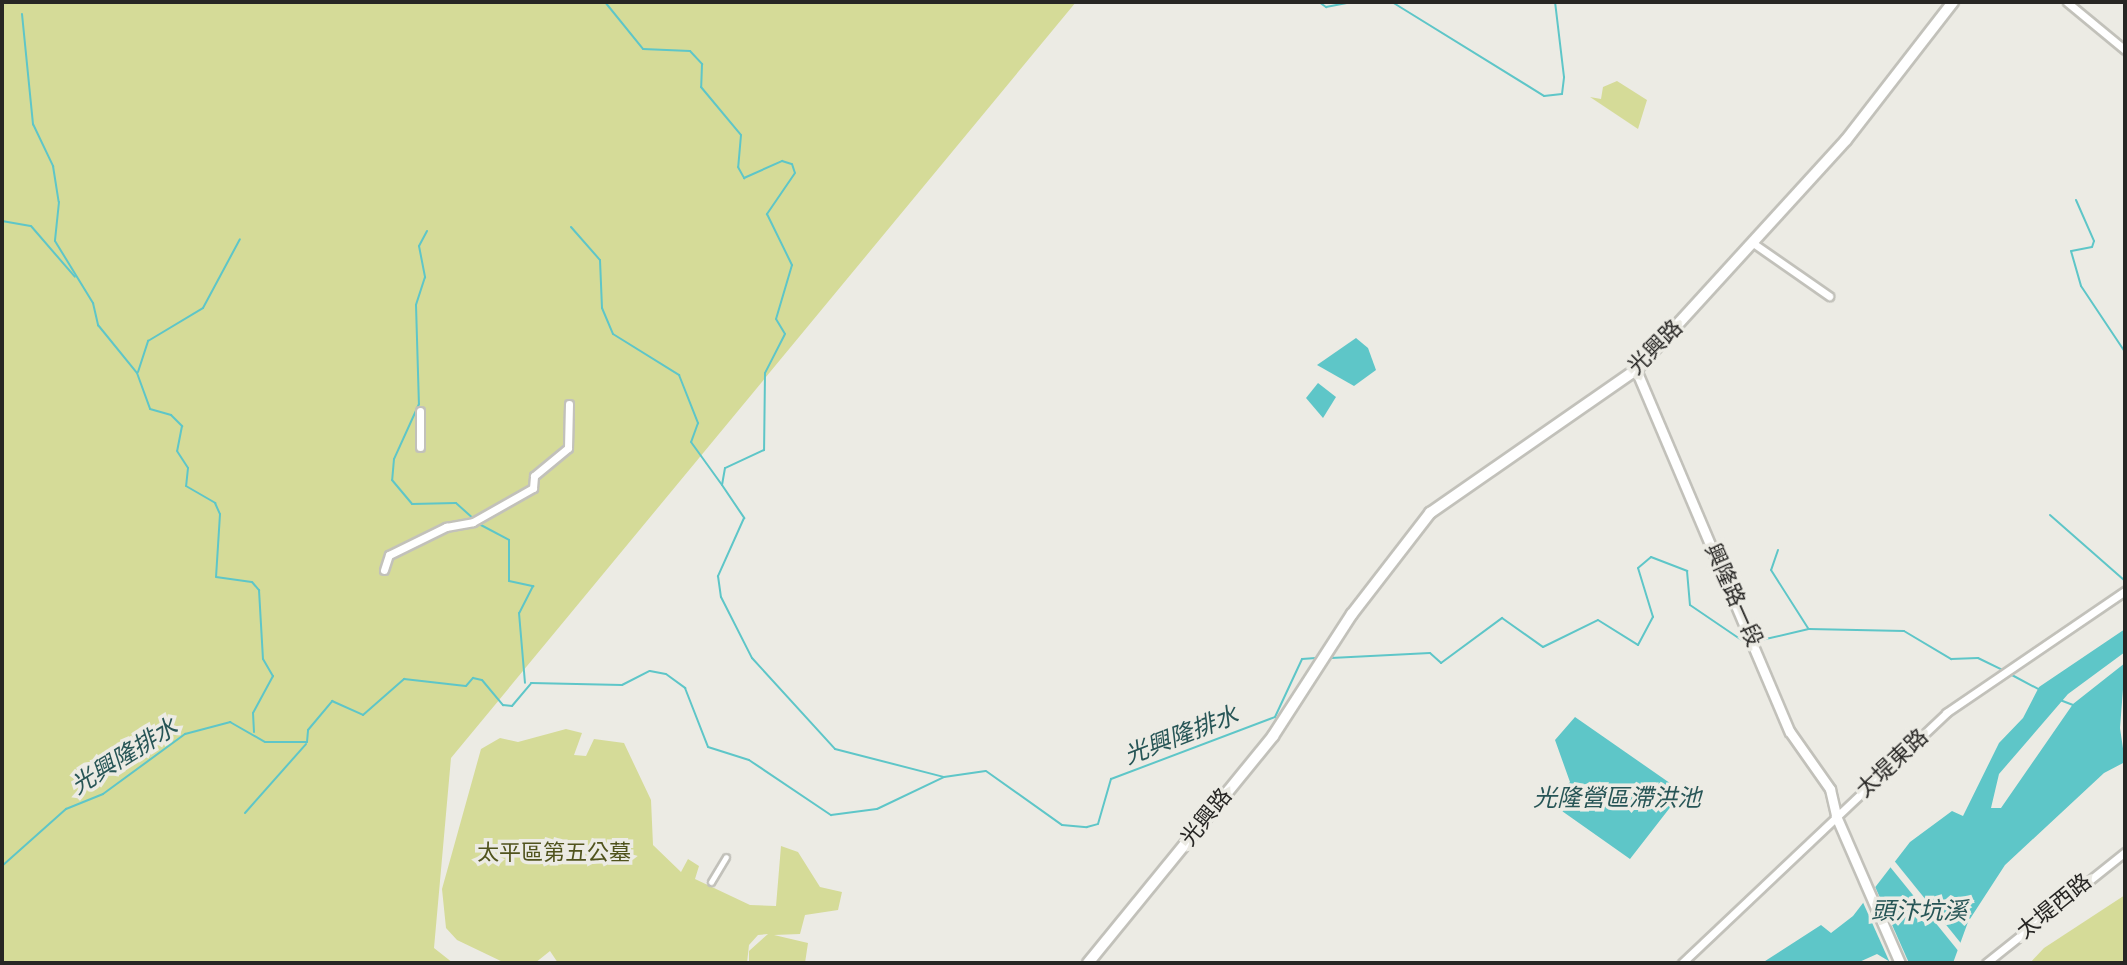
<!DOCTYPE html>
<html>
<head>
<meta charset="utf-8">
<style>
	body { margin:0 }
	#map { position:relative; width:2127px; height:965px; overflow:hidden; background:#ecebe4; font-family:Arial,"Noto Sans TC",sans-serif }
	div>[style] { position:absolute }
	.green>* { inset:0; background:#d5db98 }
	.water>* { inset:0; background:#5ec6c8 }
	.pier>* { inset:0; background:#ecebe4; transform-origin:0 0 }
	.stream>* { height:2px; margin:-1px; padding:0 1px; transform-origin:1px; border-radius:1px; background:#5ec6c8 }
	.roads { filter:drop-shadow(2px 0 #c2c1ba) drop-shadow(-2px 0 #c2c1ba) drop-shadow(0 2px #c2c1ba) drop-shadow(0 -2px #c2c1ba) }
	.pedestrian>* { height:5px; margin:-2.5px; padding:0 2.5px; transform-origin:2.5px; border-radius:2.5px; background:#fff }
	.minor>* { height:7px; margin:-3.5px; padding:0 3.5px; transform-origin:3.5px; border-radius:3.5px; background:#fff }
	.tertiary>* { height:9px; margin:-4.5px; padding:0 4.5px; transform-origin:4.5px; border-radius:4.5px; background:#fff }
	.secondary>* { height:10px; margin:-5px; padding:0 5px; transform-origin:5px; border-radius:5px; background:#fff }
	span { translate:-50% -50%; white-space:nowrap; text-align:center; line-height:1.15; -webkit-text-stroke:7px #ecebe4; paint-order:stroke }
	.street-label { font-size:22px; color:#272624 }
	.park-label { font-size:22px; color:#50531d }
	.water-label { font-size:24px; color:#275556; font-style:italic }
	.frame { position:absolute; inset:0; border:4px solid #272624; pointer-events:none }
</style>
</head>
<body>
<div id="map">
	<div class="green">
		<i style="clip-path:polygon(2px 2px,1076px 2px,451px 758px,434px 948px,453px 963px,2px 963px)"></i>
		<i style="clip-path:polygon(1617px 81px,1647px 100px,1638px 129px,1590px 97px,1601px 99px,1603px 87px)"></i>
		<i style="clip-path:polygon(566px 729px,582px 733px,574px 755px,586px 756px,594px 739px,624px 743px,651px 800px,653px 845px,681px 872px,688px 859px,699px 866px,695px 879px,750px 905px,776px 906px,781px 846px,798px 852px,820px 887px,842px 892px,838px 910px,805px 915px,800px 934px,774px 935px,808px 943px,805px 963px,749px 963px,749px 951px,768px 934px,758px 935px,749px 945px,747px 963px,558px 963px,550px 951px,535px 963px,505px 963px,457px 940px,446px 928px,442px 889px,481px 749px,500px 738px,518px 742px)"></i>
		<i style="clip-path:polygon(2125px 895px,2125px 963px,2030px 963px,2044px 948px)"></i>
	</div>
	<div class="water">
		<i style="clip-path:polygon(1356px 338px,1368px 348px,1376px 370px,1354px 386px,1317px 365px)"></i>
		<i style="clip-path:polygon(1318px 383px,1336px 397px,1323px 418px,1306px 398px)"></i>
		<i style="clip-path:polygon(2125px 629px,2125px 652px,2068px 694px,1999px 774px,1991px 808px,2001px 808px,2073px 704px,2125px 663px,2120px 728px,2125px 762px,2104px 773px,2005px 865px,1968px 922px,1953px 963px,1892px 963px,1877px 954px,1857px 963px,1762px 963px,1821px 925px,1831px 933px,1853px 916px,1910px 842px,1952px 811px,1963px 816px,1999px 743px,2023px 718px,2039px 687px)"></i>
		<i style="clip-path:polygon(1575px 717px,1677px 788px,1679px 796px,1630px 859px,1552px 804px,1570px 782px,1555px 740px)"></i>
	</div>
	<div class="pier">
		<i style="left:1892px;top:858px;width:116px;height:7px;rotate:51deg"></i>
		<i style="clip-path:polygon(1873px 882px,1909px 963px,1890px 963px,1861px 898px)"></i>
	</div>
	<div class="stream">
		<i style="left:605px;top:2px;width:60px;rotate:51deg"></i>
		<i style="left:643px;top:49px;width:47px;rotate:2.4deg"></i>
		<i style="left:690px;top:51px;width:18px;rotate:47deg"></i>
		<i style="left:702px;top:64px;width:23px;rotate:92deg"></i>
		<i style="left:701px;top:87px;width:62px;rotate:50.2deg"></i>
		<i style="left:741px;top:135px;width:32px;rotate:95deg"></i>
		<i style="left:738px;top:167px;width:13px;rotate:61deg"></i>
		<i style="left:744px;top:178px;width:42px;rotate:-24.1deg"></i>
		<i style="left:782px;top:161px;width:10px;rotate:17deg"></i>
		<i style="left:792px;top:164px;width:9px;rotate:72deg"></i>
		<i style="left:795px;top:173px;width:50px;rotate:124.3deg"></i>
		<i style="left:767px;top:214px;width:57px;rotate:63.9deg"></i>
		<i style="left:792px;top:265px;width:56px;rotate:106.5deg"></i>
		<i style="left:776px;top:319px;width:17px;rotate:59deg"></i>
		<i style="left:785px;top:334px;width:44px;rotate:117.1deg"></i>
		<i style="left:765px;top:373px;width:77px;rotate:90.7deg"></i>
		<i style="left:764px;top:450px;width:43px;rotate:155.2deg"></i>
		<i style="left:725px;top:468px;width:17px;rotate:100deg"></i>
		<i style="left:722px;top:485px;width:40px;rotate:56deg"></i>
		<i style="left:744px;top:518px;width:64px;rotate:114.1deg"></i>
		<i style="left:718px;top:576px;width:21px;rotate:82deg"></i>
		<i style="left:721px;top:597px;width:68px;rotate:63.1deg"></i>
		<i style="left:752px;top:658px;width:123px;rotate:47.6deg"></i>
		<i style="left:835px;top:749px;width:113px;rotate:14.4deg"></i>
		<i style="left:1319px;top:2px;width:9px;rotate:36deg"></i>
		<i style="left:1326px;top:7px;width:25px;rotate:-11deg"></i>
		<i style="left:1392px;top:2px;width:179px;rotate:31.7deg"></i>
		<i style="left:1544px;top:96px;width:18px;rotate:-6deg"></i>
		<i style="left:1562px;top:94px;width:17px;rotate:-83deg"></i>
		<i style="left:1564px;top:77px;width:76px;rotate:-96.8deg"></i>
		<i style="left:22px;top:14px;width:111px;rotate:84.3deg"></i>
		<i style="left:33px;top:124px;width:47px;rotate:64.5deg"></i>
		<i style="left:53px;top:166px;width:36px;rotate:81deg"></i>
		<i style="left:59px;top:202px;width:39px;rotate:96deg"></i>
		<i style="left:55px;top:241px;width:73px;rotate:58.5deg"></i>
		<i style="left:93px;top:303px;width:23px;rotate:77deg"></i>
		<i style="left:98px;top:325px;width:62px;rotate:50.9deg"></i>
		<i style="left:137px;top:373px;width:38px;rotate:70deg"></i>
		<i style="left:150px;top:409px;width:22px;rotate:16deg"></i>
		<i style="left:171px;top:415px;width:16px;rotate:45deg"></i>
		<i style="left:182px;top:426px;width:25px;rotate:101deg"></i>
		<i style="left:177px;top:451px;width:20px;rotate:57deg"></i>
		<i style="left:188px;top:468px;width:18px;rotate:96deg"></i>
		<i style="left:186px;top:486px;width:34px;rotate:30deg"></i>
		<i style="left:215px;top:503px;width:12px;rotate:66deg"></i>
		<i style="left:220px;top:514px;width:63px;rotate:93.6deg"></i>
		<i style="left:216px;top:577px;width:36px;rotate:8deg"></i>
		<i style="left:252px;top:582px;width:11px;rotate:49deg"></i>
		<i style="left:259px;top:590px;width:69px;rotate:86.7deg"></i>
		<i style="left:263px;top:659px;width:20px;rotate:60deg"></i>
		<i style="left:273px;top:676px;width:42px;rotate:118.4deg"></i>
		<i style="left:253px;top:713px;width:19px;rotate:87deg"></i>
		<i style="left:2076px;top:200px;width:45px;rotate:66.3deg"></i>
		<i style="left:2094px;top:241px;width:6px;rotate:108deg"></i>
		<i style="left:2092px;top:247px;width:21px;rotate:169deg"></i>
		<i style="left:2071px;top:251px;width:36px;rotate:74deg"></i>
		<i style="left:2081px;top:286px;width:79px;rotate:56.3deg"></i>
		<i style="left:2px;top:221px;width:29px;rotate:10deg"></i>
		<i style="left:31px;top:226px;width:67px;rotate:49.2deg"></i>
		<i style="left:571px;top:227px;width:44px;rotate:48.7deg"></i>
		<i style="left:600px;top:260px;width:48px;rotate:87.6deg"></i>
		<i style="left:602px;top:308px;width:28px;rotate:67deg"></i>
		<i style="left:613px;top:334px;width:78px;rotate:31.8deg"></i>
		<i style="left:679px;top:375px;width:52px;rotate:68.4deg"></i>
		<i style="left:698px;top:423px;width:20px;rotate:110deg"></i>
		<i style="left:691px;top:442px;width:53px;rotate:54.2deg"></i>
		<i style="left:427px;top:231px;width:17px;rotate:118deg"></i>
		<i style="left:419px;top:246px;width:32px;rotate:79deg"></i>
		<i style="left:425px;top:277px;width:29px;rotate:108deg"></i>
		<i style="left:416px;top:305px;width:99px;rotate:88.3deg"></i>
		<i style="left:419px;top:404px;width:60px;rotate:114.4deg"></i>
		<i style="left:394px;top:459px;width:21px;rotate:95deg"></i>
		<i style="left:392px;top:480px;width:31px;rotate:50deg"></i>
		<i style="left:412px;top:504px;width:44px;rotate:-1.3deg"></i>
		<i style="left:456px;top:503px;width:24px;rotate:42deg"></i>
		<i style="left:138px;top:372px;width:33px;rotate:-72deg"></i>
		<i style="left:148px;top:341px;width:64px;rotate:-31deg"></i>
		<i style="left:203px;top:308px;width:78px;rotate:-61.8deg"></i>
		<i style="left:2050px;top:515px;width:100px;rotate:41.3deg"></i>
		<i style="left:479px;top:524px;width:34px;rotate:28deg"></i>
		<i style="left:509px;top:540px;width:41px;rotate:90deg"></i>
		<i style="left:509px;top:581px;width:25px;rotate:12deg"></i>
		<i style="left:533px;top:586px;width:30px;rotate:117deg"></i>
		<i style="left:519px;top:613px;width:70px;rotate:85.1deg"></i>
		<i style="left:1778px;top:550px;width:21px;rotate:109deg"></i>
		<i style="left:1771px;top:570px;width:69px;rotate:57.5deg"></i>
		<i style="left:1757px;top:641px;width:53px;rotate:-13deg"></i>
		<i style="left:1809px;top:629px;width:95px;rotate:1.2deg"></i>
		<i style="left:1904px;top:631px;width:55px;rotate:30.8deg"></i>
		<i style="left:1951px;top:659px;width:27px;rotate:-2deg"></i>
		<i style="left:1978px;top:658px;width:30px;rotate:26deg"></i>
		<i style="left:1331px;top:658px;width:99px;rotate:-2.9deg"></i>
		<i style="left:1430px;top:653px;width:15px;rotate:42deg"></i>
		<i style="left:1441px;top:663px;width:76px;rotate:-36.4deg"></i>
		<i style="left:1502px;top:618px;width:50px;rotate:35.3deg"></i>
		<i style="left:1543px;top:647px;width:61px;rotate:-26.1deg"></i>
		<i style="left:1598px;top:620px;width:47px;rotate:32deg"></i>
		<i style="left:1638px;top:645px;width:32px;rotate:-62deg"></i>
		<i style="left:1653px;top:617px;width:51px;rotate:-107deg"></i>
		<i style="left:1638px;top:568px;width:17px;rotate:-40deg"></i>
		<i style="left:1651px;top:557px;width:39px;rotate:21deg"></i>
		<i style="left:1687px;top:571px;width:34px;rotate:85deg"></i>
		<i style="left:1690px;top:605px;width:68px;rotate:34.2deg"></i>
		<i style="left:2010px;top:674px;width:34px;rotate:28deg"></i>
		<i style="left:2060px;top:700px;width:14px;rotate:21deg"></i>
		<i style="left:245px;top:813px;width:92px;rotate:-48.5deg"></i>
		<i style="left:2px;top:866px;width:86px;rotate:-41.7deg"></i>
		<i style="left:66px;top:809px;width:40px;rotate:-22deg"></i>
		<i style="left:103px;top:794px;width:102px;rotate:-36.2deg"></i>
		<i style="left:185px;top:734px;width:47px;rotate:-14.9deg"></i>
		<i style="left:230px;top:722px;width:40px;rotate:29.7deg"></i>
		<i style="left:265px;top:742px;width:42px"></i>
		<i style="left:307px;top:742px;width:12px;rotate:-85deg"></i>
		<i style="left:308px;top:730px;width:38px;rotate:-50deg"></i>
		<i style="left:332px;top:701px;width:34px;rotate:24deg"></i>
		<i style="left:363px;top:715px;width:55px;rotate:-41.3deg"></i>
		<i style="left:404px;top:679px;width:62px;rotate:6.4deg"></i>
		<i style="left:466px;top:686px;width:11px;rotate:-49deg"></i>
		<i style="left:473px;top:678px;width:9px;rotate:13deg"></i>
		<i style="left:482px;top:680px;width:33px;rotate:50deg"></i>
		<i style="left:503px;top:705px;width:9px;rotate:6deg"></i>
		<i style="left:512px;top:706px;width:30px;rotate:-50deg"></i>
		<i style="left:531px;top:683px;width:91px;rotate:1.3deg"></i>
		<i style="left:622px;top:685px;width:31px;rotate:-27deg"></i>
		<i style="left:650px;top:671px;width:16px;rotate:11deg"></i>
		<i style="left:666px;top:674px;width:24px;rotate:36deg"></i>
		<i style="left:685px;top:688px;width:63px;rotate:68.7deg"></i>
		<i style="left:708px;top:747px;width:43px;rotate:17.6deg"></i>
		<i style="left:749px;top:760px;width:99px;rotate:33.9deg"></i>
		<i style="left:831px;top:815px;width:46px;rotate:-7.4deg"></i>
		<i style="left:877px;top:809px;width:74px;rotate:-25.5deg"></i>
		<i style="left:944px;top:777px;width:42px;rotate:-8.1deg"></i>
		<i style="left:986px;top:771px;width:93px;rotate:35.4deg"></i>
		<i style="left:1062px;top:825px;width:25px;rotate:5deg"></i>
		<i style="left:1087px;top:827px;width:11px;rotate:-15deg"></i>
		<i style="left:1098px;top:824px;width:47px;rotate:-73.9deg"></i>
		<i style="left:1111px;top:779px;width:175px;rotate:-20.7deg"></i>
		<i style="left:1275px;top:717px;width:64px;rotate:-65deg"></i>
		<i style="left:1302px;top:659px;width:14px;rotate:-4deg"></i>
	</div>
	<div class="roads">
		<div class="pedestrian">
			<i style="left:711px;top:882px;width:29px;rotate:-59deg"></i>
		</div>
		<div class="minor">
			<i style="left:2067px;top:2px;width:75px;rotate:39.6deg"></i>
			<i style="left:1753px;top:243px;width:93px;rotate:34.9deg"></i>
			<i style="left:420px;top:411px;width:36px;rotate:90deg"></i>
			<i style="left:384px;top:570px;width:16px;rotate:-72deg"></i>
			<i style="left:389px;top:555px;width:64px;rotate:-26.2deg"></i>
			<i style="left:446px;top:527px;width:27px;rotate:-10deg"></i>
			<i style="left:473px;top:522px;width:69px;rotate:-29.5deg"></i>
			<i style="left:533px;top:488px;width:12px;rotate:-85deg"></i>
			<i style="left:534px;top:476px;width:44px;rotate:-39.5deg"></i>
			<i style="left:568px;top:448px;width:44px;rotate:-88.7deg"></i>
			<i style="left:1682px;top:963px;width:364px;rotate:-43.4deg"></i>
			<i style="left:1946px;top:713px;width:217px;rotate:-34.3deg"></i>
			<i style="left:1986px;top:963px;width:178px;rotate:-38.6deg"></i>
		</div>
		<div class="tertiary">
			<i style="left:1636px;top:370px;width:393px;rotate:67deg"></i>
			<i style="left:1790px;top:732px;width:70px;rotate:54.9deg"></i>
			<i style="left:1830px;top:789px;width:28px;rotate:77deg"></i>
			<i style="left:1836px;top:816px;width:160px;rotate:66.5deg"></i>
		</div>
		<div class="secondary">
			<i style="left:1088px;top:963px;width:293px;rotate:-50.8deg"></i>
			<i style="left:1273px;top:736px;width:145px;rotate:-57.1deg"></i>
			<i style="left:1352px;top:614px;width:128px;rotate:-52.3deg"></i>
			<i style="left:1430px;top:513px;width:251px;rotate:-34.8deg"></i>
			<i style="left:1636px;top:370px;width:311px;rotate:-47.6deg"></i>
			<i style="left:1846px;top:140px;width:175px;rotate:-52.2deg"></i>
		</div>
	</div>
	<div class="street-label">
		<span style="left:1655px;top:347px;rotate:-45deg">光興路</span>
		<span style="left:1734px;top:595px;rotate:66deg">興隆路一段</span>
		<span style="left:1892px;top:763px;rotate:-43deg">太堤東路</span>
		<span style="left:1206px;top:817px;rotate:-51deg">光興路</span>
		<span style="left:2054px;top:906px;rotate:-39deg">太堤西路</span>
	</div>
	<div class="park-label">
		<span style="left:554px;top:853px">太平區第五公墓</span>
	</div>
	<div class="water-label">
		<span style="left:1181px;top:735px;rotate:-21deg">光興隆排水</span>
		<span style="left:124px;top:756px;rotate:-32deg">光興隆排水</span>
		<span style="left:1617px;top:798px">光隆營區滯洪池</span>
		<span style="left:1919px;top:911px">頭汴坑溪</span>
	</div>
	<div class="frame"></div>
</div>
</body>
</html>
